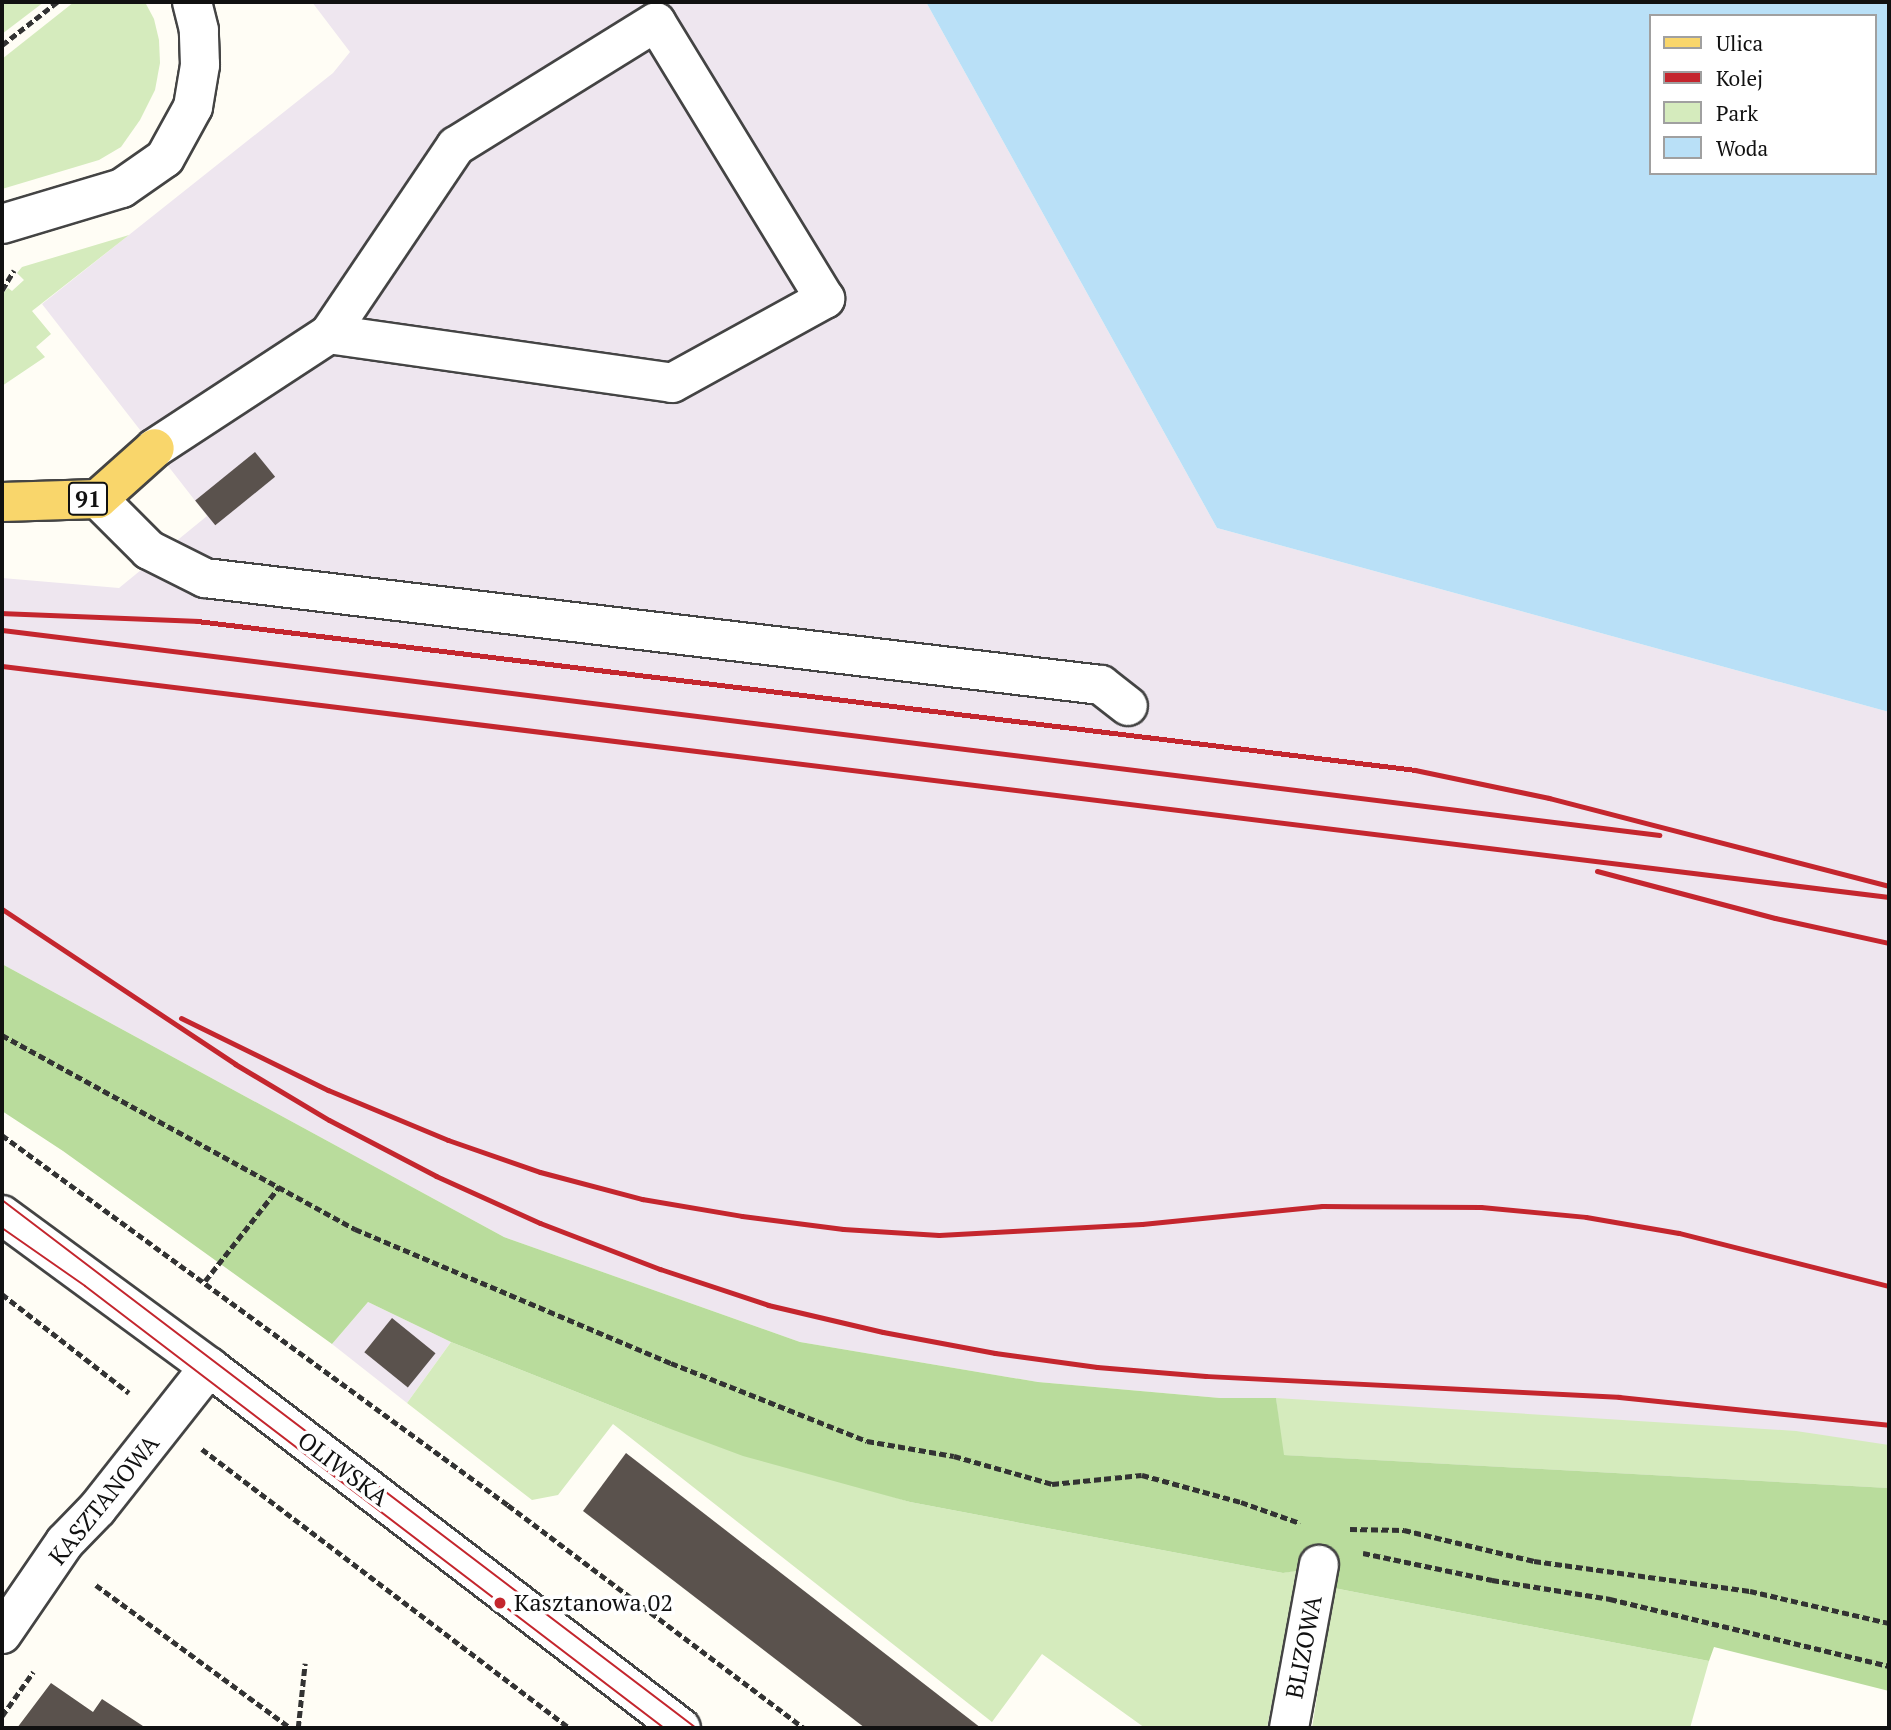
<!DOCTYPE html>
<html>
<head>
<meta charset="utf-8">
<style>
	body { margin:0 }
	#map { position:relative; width:1891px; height:1730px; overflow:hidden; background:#fffdf5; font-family:"PT Serif",serif }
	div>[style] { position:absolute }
	.industrial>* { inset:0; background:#eee6ef }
	.green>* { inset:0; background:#d5ebbd }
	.forest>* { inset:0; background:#b9dc9c }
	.water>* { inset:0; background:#b9e0f7 }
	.building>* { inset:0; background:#5a524d; transform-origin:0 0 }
	.path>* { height:4.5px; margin-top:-2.25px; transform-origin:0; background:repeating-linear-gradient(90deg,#333 0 7px,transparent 0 10.5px) }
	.roads { filter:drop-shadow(2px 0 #444) drop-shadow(-2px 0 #444) drop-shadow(0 2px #444) drop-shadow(0 -2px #444) }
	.minor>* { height:38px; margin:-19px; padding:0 19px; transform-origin:19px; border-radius:19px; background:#fff }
	.major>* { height:38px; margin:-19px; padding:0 19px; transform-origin:19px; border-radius:19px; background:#f9d66b }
	.tram>* { height:2px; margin:-1px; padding:0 1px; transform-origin:1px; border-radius:1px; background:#c4262e }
	.rail>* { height:5px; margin:-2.5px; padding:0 2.5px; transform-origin:2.5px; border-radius:2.5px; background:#c4262e }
	.dots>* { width:19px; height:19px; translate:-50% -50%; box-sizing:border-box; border:4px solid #fff; border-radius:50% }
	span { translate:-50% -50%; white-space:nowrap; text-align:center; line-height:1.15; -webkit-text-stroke:7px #fff; paint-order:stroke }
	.shield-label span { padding:2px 5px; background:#fff; border:2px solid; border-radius:5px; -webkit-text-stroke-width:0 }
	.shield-label { font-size:23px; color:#111; font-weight:700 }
	.street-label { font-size:24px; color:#111 }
	.poi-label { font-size:24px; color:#111 }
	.left { translate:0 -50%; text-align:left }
	.frame { position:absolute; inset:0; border:4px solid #111; pointer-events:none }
	.legend { position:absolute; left:1649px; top:14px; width:228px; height:161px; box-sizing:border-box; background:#fff; border:2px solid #a0a0a0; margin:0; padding:9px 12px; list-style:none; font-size:21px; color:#111 }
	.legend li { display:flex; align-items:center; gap:14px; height:35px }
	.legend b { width:35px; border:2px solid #a0a0a0 }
</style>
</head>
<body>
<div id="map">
	<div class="industrial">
		<i style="clip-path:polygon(312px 2px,926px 2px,1217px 528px,1889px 712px,1889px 1488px,1283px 1455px,1275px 1398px,1220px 1398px,1038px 1382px,800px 1342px,504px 1237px,2px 964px,2px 578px,119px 588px,207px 516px,42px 304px,333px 73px,350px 52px)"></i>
		<i style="clip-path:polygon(368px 1302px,451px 1342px,407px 1403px,332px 1344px)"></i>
	</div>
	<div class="green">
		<i style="clip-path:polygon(2px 2px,44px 2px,2px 34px)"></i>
		<i style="clip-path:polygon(74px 2px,145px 2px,154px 19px,159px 40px,160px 63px,155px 90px,140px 120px,121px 147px,99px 160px,2px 189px,2px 59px)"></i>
		<i style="clip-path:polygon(129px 235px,32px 311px,51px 334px,36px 347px,45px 357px,2px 386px,2px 294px,8px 288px,12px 291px,24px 280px,17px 273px,22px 267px)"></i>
		<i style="clip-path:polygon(451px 1342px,660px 1425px,910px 1502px,1283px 1573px,1298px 1570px,1267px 1728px,1145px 1728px,1042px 1654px,992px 1722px,613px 1424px,558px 1495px,532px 1500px,407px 1403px)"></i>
		<i style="clip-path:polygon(1276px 1398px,1796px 1431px,1889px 1445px,1889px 1488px,1283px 1455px)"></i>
		<i style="clip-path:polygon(1334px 1588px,1709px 1661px,1690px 1728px,1312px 1728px)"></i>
	</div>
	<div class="forest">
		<i style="clip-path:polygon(2px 964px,504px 1237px,800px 1342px,1038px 1382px,1220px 1398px,1276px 1398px,1284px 1455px,1889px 1488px,1889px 1691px,1714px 1647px,1709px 1661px,1334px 1588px,1334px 1565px,1283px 1573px,910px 1502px,743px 1456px,660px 1425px,451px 1342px,368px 1302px,332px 1344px,63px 1151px,2px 1111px)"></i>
	</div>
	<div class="water">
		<i style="clip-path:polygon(evenodd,926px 2px,1889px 2px,1889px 712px,1217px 528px,926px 2px,1651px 16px,1875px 16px,1875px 173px,1651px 173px,1651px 16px)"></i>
	</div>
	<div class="building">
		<i style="left:255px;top:452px;width:32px;height:77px;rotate:51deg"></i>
		<i style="left:392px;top:1318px;width:56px;height:44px;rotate:39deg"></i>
		<i style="clip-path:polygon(626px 1453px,981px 1728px,865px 1728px,583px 1511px)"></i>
		<i style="clip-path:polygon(51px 1683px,93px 1712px,102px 1699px,146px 1728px,17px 1728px)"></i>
	</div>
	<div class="path">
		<i style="left:2px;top:45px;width:70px;rotate:-38deg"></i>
		<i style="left:2px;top:290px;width:23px;rotate:-59deg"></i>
		<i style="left:2px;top:1035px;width:403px;rotate:28.8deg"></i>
		<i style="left:355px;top:1229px;width:343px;rotate:23deg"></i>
		<i style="left:671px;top:1363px;width:211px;rotate:21.7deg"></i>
		<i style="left:867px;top:1441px;width:88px;rotate:9.8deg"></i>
		<i style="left:954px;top:1456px;width:102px;rotate:15.9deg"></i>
		<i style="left:1052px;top:1484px;width:90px;rotate:-5.7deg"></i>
		<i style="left:1142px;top:1475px;width:103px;rotate:15.3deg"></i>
		<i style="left:1241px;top:1502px;width:63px;rotate:19.6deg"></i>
		<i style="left:2px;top:1135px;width:627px;rotate:36.18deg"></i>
		<i style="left:508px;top:1505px;width:371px;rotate:37deg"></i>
		<i style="left:205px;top:1281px;width:120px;rotate:-51.8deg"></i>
		<i style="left:2px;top:1294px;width:161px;rotate:37.9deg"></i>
		<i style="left:202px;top:1449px;width:461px;rotate:37.2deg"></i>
		<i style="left:1350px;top:1529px;width:54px;rotate:1.1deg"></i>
		<i style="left:1404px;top:1530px;width:134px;rotate:13.4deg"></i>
		<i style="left:1534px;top:1561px;width:218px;rotate:7.9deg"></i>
		<i style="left:1750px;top:1591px;width:143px;rotate:13deg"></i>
		<i style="left:1363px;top:1553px;width:132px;rotate:11.8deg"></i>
		<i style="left:1492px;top:1580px;width:120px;rotate:9.1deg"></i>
		<i style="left:1610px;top:1599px;width:287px;rotate:13.5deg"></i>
		<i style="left:96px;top:1585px;width:242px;rotate:36.3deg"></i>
		<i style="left:2px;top:1716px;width:54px;rotate:-54.8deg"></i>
		<i style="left:298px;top:1728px;width:65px;rotate:-83.9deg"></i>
	</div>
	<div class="roads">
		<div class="minor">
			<i style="left:2px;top:224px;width:125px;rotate:-16.7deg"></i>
			<i style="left:122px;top:188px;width:52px;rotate:-34.9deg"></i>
			<i style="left:165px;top:158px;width:58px;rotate:-61.2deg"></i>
			<i style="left:193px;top:107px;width:43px;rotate:-80.5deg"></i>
			<i style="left:200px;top:65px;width:35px;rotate:-92deg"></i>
			<i style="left:199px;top:30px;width:29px;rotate:-104deg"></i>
			<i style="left:155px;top:448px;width:208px;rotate:-33.2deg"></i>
			<i style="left:329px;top:334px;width:346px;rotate:8.1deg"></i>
			<i style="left:672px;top:383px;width:175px;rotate:-28.8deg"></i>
			<i style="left:825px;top:299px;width:324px;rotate:-121.4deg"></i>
			<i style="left:656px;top:22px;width:235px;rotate:148.2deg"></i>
			<i style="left:456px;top:146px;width:227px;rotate:124deg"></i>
			<i style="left:98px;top:499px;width:72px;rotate:45deg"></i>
			<i style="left:149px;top:550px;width:63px;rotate:26.6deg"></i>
			<i style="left:205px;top:578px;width:902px;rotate:6.81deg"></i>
			<i style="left:1101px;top:685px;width:34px;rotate:38deg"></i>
			<i style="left:2px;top:1215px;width:257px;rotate:36.3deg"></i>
			<i style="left:209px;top:1367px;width:594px;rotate:37.41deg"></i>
			<i style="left:2px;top:1634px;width:112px;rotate:-55.6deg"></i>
			<i style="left:65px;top:1542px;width:46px;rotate:-45.9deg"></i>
			<i style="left:97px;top:1509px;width:181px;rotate:-51.7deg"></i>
			<i style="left:1289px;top:1728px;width:166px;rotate:-79.6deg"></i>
		</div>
		<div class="major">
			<i style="left:2px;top:502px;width:96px;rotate:-1.8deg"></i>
			<i style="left:98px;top:499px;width:76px;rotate:-41.8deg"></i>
		</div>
	</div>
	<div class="tram">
		<i style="left:2px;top:1200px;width:872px;rotate:37.26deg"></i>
		<i style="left:2px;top:1228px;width:101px;rotate:34.9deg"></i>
		<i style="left:85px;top:1286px;width:728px;rotate:37.36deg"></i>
	</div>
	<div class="rail">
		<i style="left:2px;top:613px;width:195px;rotate:2.3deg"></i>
		<i style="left:197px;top:621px;width:1227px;rotate:6.97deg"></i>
		<i style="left:1415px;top:770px;width:137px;rotate:11.8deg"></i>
		<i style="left:1549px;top:798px;width:351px;rotate:14.5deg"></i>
		<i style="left:2px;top:630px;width:1670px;rotate:7.05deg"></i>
		<i style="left:2px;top:666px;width:1901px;rotate:6.98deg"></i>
		<i style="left:1597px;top:871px;width:184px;rotate:14.8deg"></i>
		<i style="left:1775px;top:918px;width:117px;rotate:12.4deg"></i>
		<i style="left:2px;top:909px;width:280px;rotate:33.6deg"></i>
		<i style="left:235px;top:1064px;width:109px;rotate:30.8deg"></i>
		<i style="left:329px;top:1120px;width:121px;rotate:27.6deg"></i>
		<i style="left:436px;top:1176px;width:114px;rotate:24.3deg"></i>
		<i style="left:540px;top:1223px;width:129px;rotate:21deg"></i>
		<i style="left:660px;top:1269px;width:114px;rotate:18.4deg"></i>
		<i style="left:768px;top:1305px;width:118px;rotate:13.2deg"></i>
		<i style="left:883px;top:1332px;width:114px;rotate:10.6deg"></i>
		<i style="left:995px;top:1353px;width:103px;rotate:7.8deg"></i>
		<i style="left:1097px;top:1367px;width:109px;rotate:4.7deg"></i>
		<i style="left:1206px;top:1376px;width:414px;rotate:2.9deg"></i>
		<i style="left:1619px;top:1397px;width:271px;rotate:5.9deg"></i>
		<i style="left:181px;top:1018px;width:164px;rotate:26.1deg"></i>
		<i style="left:328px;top:1090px;width:130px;rotate:22.6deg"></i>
		<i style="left:448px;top:1140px;width:97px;rotate:19.2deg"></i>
		<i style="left:540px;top:1172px;width:106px;rotate:14.8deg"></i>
		<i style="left:642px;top:1199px;width:101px;rotate:9.6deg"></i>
		<i style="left:742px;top:1216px;width:102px;rotate:7.3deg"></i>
		<i style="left:843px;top:1229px;width:96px;rotate:3.6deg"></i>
		<i style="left:939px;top:1235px;width:203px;rotate:-3.1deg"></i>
		<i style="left:1142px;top:1224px;width:181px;rotate:-5.7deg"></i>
		<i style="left:1322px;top:1206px;width:159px;rotate:0.4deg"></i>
		<i style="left:1481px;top:1207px;width:105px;rotate:5.4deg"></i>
		<i style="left:1586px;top:1217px;width:94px;rotate:9.8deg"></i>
		<i style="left:1679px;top:1233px;width:217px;rotate:14.2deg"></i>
	</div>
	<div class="dots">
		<i style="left:500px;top:1603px;background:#c4262e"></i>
	</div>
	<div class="shield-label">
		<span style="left:88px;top:499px">91</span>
	</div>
	<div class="street-label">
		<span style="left:343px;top:1469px;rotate:37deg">OLIWSKA</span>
		<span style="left:104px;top:1500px;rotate:-51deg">KASZTANOWA</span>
		<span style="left:1304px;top:1647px;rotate:-79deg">BLIZOWA</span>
	</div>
	<div class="poi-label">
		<span class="left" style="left:514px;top:1603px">Kasztanowa 02</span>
	</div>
	<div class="frame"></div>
	<ul class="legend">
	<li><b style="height:9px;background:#f9d66b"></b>Ulica</li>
	<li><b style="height:9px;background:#c4262e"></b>Kolej</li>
	<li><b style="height:19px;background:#d5ebbd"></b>Park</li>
	<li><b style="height:19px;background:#b9e0f7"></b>Woda</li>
	</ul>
</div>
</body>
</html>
